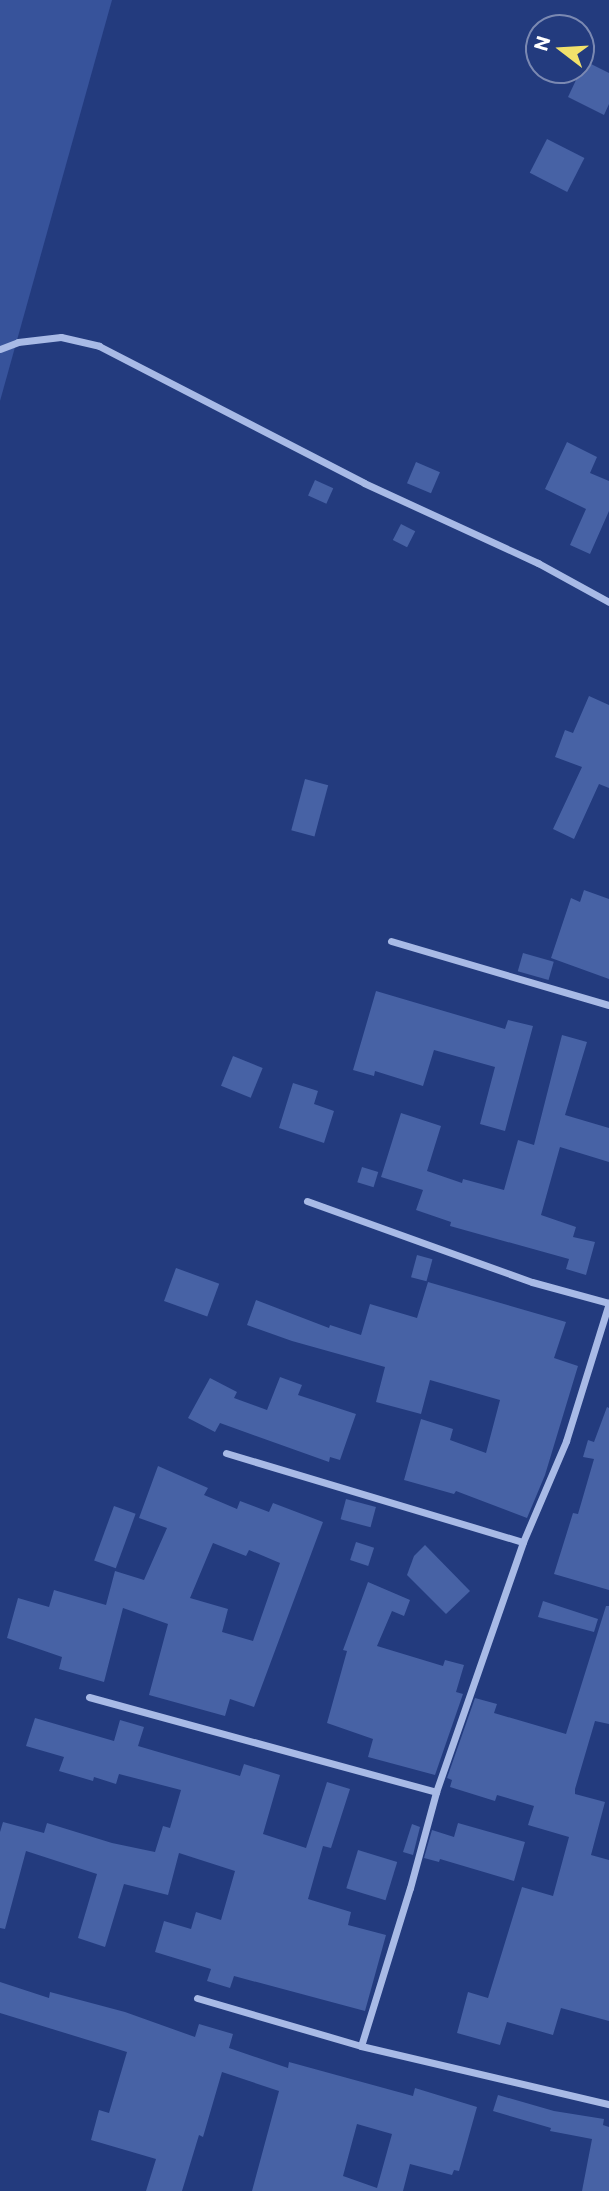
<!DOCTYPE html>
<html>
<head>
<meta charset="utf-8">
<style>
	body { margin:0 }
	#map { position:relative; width:609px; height:2191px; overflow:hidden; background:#233b7e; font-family:Commissioner,sans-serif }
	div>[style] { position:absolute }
	.green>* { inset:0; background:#37539b }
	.building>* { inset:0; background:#4762a5; transform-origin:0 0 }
	.minor>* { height:7px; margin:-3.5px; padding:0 3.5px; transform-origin:3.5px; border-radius:3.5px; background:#a8bae6 }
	span { translate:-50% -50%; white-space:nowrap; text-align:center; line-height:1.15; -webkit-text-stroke:7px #233b7e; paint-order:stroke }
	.north { position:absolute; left:525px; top:14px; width:70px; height:70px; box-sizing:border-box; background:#233b7e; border:2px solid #7b89b2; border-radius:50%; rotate:287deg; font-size:19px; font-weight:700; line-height:28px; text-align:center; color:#fff }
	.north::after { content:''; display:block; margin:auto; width:24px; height:32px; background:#f1e16b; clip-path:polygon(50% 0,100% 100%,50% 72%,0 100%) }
</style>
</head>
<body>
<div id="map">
	<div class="green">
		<i style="clip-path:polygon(0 0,112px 0,0 401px)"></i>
	</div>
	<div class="building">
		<i style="clip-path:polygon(585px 61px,609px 73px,609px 104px,604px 115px,568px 97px)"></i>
		<i style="left:547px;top:139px;width:42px;height:38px;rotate:27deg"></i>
		<i style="clip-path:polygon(567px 442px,597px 457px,590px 473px,609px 481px,609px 511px,590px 554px,570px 545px,586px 509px,545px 489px)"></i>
		<i style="left:416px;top:462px;width:26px;height:23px;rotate:23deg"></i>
		<i style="left:315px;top:480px;width:20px;height:17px;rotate:24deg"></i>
		<i style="left:401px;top:524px;width:16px;height:18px;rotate:27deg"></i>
		<i style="clip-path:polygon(589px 696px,609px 705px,609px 788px,599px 784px,574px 839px,553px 829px,582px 767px,555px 757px,565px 730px,573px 733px)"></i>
		<i style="left:305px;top:779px;width:24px;height:53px;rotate:15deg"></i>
		<i style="clip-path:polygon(584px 890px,609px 899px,609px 979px,551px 958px,571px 898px,580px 902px)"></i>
		<i style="left:523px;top:953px;width:32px;height:19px;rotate:16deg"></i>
		<i style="clip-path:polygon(376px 991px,505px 1029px,508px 1020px,533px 1026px,505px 1131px,480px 1124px,495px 1067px,434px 1050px,423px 1086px,375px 1071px,374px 1076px,353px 1070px)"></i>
		<i style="clip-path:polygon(562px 1035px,587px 1042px,565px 1115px,609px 1128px,609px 1162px,560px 1147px,541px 1215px,576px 1227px,573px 1237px,595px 1242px,586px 1275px,566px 1269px,569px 1259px,450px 1226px,451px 1222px,416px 1210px,423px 1190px,381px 1177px,401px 1113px,441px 1126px,427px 1171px,462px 1183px,463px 1179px,504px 1190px,518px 1140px,534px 1145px)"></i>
		<i style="left:233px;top:1056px;width:32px;height:32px;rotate:22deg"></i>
		<i style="clip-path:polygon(293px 1083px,318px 1091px,314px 1104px,334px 1111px,324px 1143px,279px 1128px)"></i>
		<i style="left:362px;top:1167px;width:17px;height:16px;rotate:17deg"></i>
		<i style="left:417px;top:1255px;width:16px;height:23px;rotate:15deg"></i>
		<i style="left:176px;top:1268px;width:46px;height:35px;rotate:20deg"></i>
		<i style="clip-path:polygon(428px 1282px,566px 1322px,554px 1358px,578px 1366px,545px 1475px,527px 1518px,456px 1491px,454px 1494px,404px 1480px,421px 1419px,453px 1429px,450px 1440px,486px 1453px,500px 1400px,430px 1380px,421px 1414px,376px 1402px,385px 1367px,292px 1341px,247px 1325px,256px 1300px,329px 1328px,330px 1325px,361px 1335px,370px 1304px,417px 1318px)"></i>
		<i style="clip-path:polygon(280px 1377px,302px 1385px,298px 1395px,356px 1414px,340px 1460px,330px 1457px,329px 1462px,220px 1423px,215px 1432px,188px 1418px,210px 1378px,237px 1392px,234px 1398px,267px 1410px)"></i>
		<i style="clip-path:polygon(607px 1407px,609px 1408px,609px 1590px,554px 1574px,573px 1513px,578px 1514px,594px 1459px,583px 1457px,588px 1440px,594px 1442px)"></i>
		<i style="clip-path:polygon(evenodd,158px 1466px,208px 1488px,204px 1495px,237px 1509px,240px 1501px,269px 1512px,273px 1503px,323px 1522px,254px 1707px,230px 1699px,225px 1716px,149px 1695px,168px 1624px,123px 1608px,104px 1682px,59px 1669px,62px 1657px,7px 1638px,18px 1598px,49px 1607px,54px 1590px,106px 1605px,115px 1571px,144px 1580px,167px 1528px,139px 1518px,158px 1466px,213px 1543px,246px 1556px,249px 1550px,280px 1563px,253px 1641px,222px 1632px,228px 1609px,190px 1598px,213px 1543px)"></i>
		<i style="left:346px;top:1499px;width:31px;height:21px;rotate:15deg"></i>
		<i style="left:114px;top:1506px;width:23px;height:58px;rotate:20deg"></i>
		<i style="left:356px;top:1542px;width:19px;height:19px;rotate:18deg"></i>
		<i style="clip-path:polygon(425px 1545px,470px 1591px,446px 1614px,407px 1575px,414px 1556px)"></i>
		<i style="clip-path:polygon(368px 1582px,410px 1600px,404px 1616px,392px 1611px,377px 1646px,443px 1666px,445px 1660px,464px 1665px,456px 1692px,463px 1694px,435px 1775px,368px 1757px,373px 1739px,327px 1723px,347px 1651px,343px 1650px)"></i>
		<i style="clip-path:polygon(543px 1601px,598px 1619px,594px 1632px,538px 1617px)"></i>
		<i style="clip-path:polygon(606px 1606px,609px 1606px,609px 1724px,595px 1721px,575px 1789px,575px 1794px,605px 1802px,591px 1855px,609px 1860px,609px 2021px,561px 2008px,553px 2035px,507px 2022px,500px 2045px,457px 2033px,468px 1992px,488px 1998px,522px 1887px,553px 1896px,569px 1837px,528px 1825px,534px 1806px,497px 1795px,495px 1801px,450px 1787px,452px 1780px,447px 1778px,475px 1698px,497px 1704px,494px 1713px,566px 1734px)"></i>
		<i style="clip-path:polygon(35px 1718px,114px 1741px,120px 1720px,144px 1727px,138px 1746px,240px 1776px,244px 1764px,280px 1775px,263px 1834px,306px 1848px,327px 1782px,350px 1789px,331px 1848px,323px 1846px,308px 1899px,351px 1912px,348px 1925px,386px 1935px,365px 2011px,234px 1976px,230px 1988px,207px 1981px,211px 1969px,155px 1952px,164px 1921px,191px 1929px,196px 1912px,221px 1920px,235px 1871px,179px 1853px,168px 1895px,124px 1884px,105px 1947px,78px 1938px,97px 1874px,26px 1851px,5px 1929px,0 1928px,0 1832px,3px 1822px,44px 1833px,47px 1823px,112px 1843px,155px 1852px,163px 1826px,170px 1828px,181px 1790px,119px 1774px,116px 1784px,94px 1777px,93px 1781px,59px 1771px,64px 1757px,26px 1746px)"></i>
		<i style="clip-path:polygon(458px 1823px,525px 1842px,514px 1881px,440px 1859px,439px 1862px,424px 1858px,432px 1830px,454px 1837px)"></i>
		<i style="clip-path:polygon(412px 1824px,420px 1827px,413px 1855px,403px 1852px)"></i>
		<i style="left:358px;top:1850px;width:41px;height:40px;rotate:17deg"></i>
		<i style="clip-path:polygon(evenodd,0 1982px,49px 1998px,50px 1992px,125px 2012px,195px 2037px,199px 2024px,233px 2034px,229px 2048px,288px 2068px,289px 2062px,413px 2096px,415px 2088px,477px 2107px,459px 2171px,454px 2170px,452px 2175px,410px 2164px,403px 2191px,252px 2191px,279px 2091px,222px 2072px,203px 2137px,199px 2135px,182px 2191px,146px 2191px,156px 2159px,91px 2140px,99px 2110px,109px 2113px,127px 2052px,0 2013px,0 1982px,357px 2124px,392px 2134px,377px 2188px,343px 2176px,357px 2124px)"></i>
		<i style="clip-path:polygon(498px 2095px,554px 2111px,604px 2119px,603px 2125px,609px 2127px,609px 2191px,582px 2191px,592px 2139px,550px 2131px,551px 2128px,493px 2111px)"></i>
	</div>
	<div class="minor">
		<i style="left:0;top:349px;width:19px;rotate:-21deg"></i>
		<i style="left:18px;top:342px;width:43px;rotate:-6.6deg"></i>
		<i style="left:61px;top:337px;width:39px;rotate:13deg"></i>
		<i style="left:99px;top:346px;width:298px;rotate:27.3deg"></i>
		<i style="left:364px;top:483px;width:192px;rotate:24.7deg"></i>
		<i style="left:538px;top:563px;width:81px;rotate:28.8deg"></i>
		<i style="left:391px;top:941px;width:227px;rotate:16.4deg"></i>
		<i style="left:307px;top:1201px;width:239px;rotate:19.8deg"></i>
		<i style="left:532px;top:1282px;width:80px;rotate:15.3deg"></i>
		<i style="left:226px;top:1453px;width:310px;rotate:16.7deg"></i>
		<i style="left:89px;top:1697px;width:360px;rotate:15.3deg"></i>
		<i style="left:197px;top:1998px;width:171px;rotate:16.3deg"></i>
		<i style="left:361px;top:2046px;width:255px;rotate:13.2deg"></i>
		<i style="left:361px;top:2046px;width:165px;rotate:-72.8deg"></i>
		<i style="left:410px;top:1888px;width:99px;rotate:-74.8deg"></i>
		<i style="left:436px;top:1792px;width:265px;rotate:-70.8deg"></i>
		<i style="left:523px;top:1542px;width:110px;rotate:-66.9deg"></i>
		<i style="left:566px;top:1441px;width:145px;rotate:-72.7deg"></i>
	</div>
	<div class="north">N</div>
</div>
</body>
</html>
